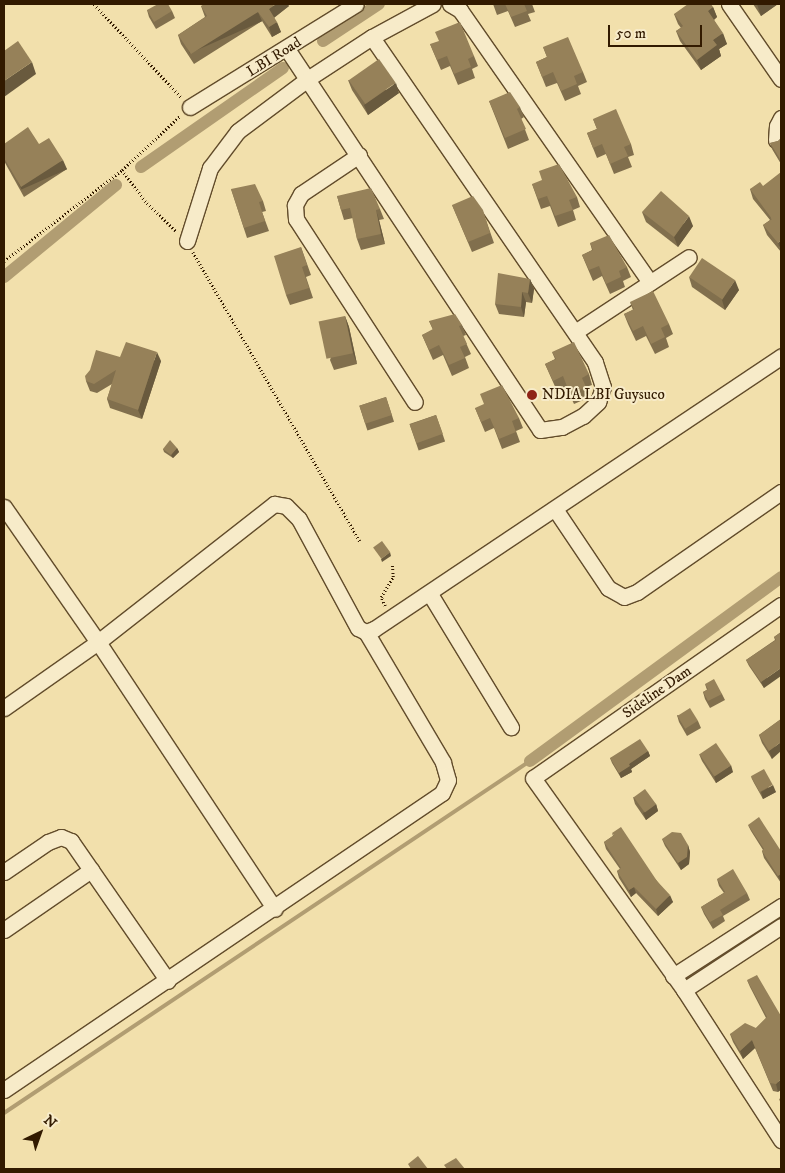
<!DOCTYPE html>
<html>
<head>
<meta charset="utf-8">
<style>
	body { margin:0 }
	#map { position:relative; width:785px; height:1173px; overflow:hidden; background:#f2e0ac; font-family:"IM FELL DW Pica",serif }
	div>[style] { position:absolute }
	.stream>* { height:4px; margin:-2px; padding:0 2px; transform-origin:2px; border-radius:2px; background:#b19d72 }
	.canal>* { height:12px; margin:-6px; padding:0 6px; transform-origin:6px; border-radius:6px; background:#b19d72 }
	.path>* { height:2.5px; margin-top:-1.25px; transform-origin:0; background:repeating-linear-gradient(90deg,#321a00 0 1px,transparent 0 3.5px) }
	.roads { filter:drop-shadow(1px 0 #624c2b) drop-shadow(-1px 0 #624c2b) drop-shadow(0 1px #624c2b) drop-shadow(0 -1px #624c2b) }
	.minor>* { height:15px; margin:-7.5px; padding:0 7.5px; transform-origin:7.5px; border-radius:7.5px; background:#f7ebc9 }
	.wall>* { inset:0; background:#816f4d; transform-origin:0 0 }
	.shaded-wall>* { inset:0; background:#695a3e; transform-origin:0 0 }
	.building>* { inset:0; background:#968159; transform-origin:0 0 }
	.dots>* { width:14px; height:14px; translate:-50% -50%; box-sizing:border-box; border:2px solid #f7ebc9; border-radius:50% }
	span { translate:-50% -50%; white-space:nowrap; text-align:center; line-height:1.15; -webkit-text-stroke:4px #f7ebc9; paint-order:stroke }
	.street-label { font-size:15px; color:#321a00 }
	.poi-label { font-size:15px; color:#321a00 }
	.left { translate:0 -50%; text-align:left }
	.frame { position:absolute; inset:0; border:5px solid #321a00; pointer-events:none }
	.north { position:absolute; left:15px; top:1108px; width:50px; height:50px; -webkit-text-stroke:4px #f7ebc9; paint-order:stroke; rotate:42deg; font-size:14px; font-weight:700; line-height:20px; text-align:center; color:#321a00 }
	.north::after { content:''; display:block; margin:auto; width:18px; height:22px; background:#321a00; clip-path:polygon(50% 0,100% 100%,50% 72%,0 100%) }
	.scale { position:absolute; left:608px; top:25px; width:94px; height:22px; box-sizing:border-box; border:2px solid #321a00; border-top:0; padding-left:6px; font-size:15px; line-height:18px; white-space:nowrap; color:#321a00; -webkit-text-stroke:4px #f7ebc9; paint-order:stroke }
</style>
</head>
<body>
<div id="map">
	<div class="stream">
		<i style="left:4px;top:1113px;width:633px;rotate:-33.79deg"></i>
	</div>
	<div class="canal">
		<i style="left:323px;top:41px;width:67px;rotate:-33.5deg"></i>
		<i style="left:141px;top:167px;width:173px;rotate:-34.9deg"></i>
		<i style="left:4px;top:277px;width:145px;rotate:-39.4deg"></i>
		<i style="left:530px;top:761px;width:311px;rotate:-36.2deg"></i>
		<i style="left:680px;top:981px;width:89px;rotate:-33.5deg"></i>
	</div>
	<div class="path">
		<i style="left:94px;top:4px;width:129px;rotate:46.9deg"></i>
		<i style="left:122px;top:170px;width:41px;rotate:52.9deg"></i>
		<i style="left:147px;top:203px;width:40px;rotate:44deg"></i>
		<i style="left:193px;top:252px;width:334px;rotate:60deg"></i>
		<i style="left:4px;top:261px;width:149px;rotate:-37.6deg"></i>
		<i style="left:122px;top:170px;width:79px;rotate:-43deg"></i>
		<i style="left:385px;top:606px;width:10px;rotate:-114deg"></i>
		<i style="left:381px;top:597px;width:23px;rotate:-59deg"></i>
		<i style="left:393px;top:577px;width:13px;rotate:-94deg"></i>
	</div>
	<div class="roads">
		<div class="minor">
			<i style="left:450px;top:4px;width:12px;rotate:31deg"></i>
			<i style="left:460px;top:10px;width:332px;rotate:55.1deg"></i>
			<i style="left:729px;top:4px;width:91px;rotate:55.3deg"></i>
			<i style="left:287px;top:49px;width:457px;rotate:56.4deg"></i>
			<i style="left:540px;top:430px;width:22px;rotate:-8deg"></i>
			<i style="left:562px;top:427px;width:24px;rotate:-28deg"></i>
			<i style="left:583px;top:416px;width:21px;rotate:-43deg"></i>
			<i style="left:598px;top:402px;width:16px;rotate:-72deg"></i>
			<i style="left:603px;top:387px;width:26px;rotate:-108deg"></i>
			<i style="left:595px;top:362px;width:394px;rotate:-124.5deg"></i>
			<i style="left:190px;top:107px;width:195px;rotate:-31.8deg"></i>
			<i style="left:776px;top:140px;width:14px;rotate:-86deg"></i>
			<i style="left:777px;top:126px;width:9px;rotate:-63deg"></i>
			<i style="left:359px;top:155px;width:70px;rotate:146.1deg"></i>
			<i style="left:301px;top:194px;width:13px;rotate:119deg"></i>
			<i style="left:295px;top:205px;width:14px;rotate:86deg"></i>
			<i style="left:296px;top:219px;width:218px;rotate:57deg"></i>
			<i style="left:187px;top:241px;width:77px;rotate:-72.5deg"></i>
			<i style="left:210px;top:168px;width:46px;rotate:-52.9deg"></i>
			<i style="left:238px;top:131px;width:89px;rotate:-36.7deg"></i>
			<i style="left:309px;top:78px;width:75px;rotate:-33.1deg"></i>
			<i style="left:372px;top:37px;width:69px;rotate:-28.4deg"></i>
			<i style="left:575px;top:332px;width:136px;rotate:-33.3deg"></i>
			<i style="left:4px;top:507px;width:165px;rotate:55.2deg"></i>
			<i style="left:98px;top:642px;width:320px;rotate:56.5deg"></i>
			<i style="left:555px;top:509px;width:95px;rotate:56.1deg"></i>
			<i style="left:608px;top:588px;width:18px;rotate:29deg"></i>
			<i style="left:624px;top:597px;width:14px;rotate:-21deg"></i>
			<i style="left:637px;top:592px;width:175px;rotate:-34.8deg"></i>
			<i style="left:430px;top:594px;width:156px;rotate:58.7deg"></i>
			<i style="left:781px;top:605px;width:302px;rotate:145.1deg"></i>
			<i style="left:533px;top:778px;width:260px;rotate:54.5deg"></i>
			<i style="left:684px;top:990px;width:179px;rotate:57.1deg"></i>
			<i style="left:4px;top:708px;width:115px;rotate:-35.1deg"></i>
			<i style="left:98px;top:642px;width:224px;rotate:-38.1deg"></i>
			<i style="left:274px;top:504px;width:12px;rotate:9deg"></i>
			<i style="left:286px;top:506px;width:18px;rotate:45deg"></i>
			<i style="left:299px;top:519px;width:124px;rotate:61.6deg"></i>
			<i style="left:358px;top:628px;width:9px;rotate:27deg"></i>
			<i style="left:366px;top:632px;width:9px;rotate:-21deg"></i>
			<i style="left:374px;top:629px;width:490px;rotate:-33.8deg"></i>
			<i style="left:4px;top:872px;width:53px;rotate:-34.3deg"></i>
			<i style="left:48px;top:842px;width:14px;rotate:-21deg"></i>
			<i style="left:61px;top:837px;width:11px;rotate:22deg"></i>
			<i style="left:71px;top:841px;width:170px;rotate:55.3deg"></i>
			<i style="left:4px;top:930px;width:106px;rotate:-34.6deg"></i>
			<i style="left:673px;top:976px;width:129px;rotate:-32.9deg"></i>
			<i style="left:684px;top:990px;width:116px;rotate:-33.4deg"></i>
			<i style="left:4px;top:1090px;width:529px;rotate:-34.14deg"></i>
			<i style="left:442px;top:793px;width:14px;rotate:-65deg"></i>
			<i style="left:448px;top:780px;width:19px;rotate:-106deg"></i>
			<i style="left:443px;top:762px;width:151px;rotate:-120.6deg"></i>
		</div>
	</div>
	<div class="wall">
		<i style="clip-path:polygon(493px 4px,532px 4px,535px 12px,528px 14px,531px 21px,515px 27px,508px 11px,497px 15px)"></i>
		<i style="clip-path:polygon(753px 4px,778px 4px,761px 16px)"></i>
		<i style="clip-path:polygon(201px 6px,289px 6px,274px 18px,281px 32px,272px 37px,262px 21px,194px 64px,181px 44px,178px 35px,205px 17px)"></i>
		<i style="clip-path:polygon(713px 7px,717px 17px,714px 20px,727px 44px,719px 49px,721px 56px,701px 70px,680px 41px,676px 31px,681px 28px,678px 24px,674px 14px)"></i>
		<i style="clip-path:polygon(147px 10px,172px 11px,175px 18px,156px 29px,149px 17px)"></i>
		<i style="clip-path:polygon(430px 44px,474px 56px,478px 66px,472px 69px,475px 78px,458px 85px,450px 66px,441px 70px)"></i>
		<i style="clip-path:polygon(543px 47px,583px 72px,587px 82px,578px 86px,581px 94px,565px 101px,557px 83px,546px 87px,536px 62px,547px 57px)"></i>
		<i style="clip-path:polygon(348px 80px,399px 93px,368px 115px,352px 90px)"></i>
		<i style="clip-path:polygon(489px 101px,520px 107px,524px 117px,521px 119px,529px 140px,508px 149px)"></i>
		<i style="clip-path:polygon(593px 119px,631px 144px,634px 155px,628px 157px,632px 167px,614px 174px,606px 154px,597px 158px,587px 133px,597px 129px)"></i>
		<i style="clip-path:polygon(781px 138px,781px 164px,772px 149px,770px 143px,778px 141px)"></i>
		<i style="clip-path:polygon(4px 144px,39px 144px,67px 169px,24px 197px,4px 161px)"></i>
		<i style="clip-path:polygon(532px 184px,577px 197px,580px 207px,573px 210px,576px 220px,558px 227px,550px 206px,541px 209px)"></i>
		<i style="clip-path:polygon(763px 186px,781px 252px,767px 235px,763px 225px,770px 220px,753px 199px,750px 189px)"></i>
		<i style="clip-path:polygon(231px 189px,263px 201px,266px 211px,262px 212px,269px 231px,247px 238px)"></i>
		<i style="clip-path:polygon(337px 196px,380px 209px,384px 219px,379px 220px,385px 244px,361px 250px,357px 239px,353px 218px,344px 220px,341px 210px)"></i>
		<i style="clip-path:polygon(452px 205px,486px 220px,494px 243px,472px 252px)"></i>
		<i style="clip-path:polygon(642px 212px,693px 226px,678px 247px,646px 222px)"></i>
		<i style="clip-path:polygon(590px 243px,627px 267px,631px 277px,623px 281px,625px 287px,610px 294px,602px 276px,593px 281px,582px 255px,592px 250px)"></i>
		<i style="clip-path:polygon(301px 247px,311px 275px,306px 277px,313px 298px,290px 305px,286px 295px)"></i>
		<i style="clip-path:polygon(689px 277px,739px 290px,725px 310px,692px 287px)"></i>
		<i style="clip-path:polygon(530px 279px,534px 289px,532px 303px,526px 302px,524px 317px,499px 314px,495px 304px)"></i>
		<i style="clip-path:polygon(630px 302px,669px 324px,673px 334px,666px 338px,669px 347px,655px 354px,646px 336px,636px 341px,628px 324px,624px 314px,633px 310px)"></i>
		<i style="clip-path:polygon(345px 316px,349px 327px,357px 364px,334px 370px,330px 360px)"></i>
		<i style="clip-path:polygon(429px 321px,462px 325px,466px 335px,463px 336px,471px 354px,465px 357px,469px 368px,452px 376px,443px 355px,433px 360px,422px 335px,433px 330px)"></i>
		<i style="clip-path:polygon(552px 352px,589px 374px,592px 385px,586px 387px,590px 397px,574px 404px,566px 387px,557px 391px,545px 364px,555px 359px)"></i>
		<i style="clip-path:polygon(120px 357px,161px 361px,142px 419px,110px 408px,107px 399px,112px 384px,97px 393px,90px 391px,86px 381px)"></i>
		<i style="left:386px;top:397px;width:26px;height:28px;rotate:72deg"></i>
		<i style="clip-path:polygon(475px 408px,519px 418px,523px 428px,516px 431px,520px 442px,502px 449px,494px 428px,485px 432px)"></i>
		<i style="left:436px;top:415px;width:28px;height:28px;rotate:71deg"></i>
		<i style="clip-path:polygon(177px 448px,179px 452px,173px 458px,164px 452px,163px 449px)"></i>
		<i style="clip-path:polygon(781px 632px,764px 688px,749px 666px,746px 660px,775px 640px,774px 637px)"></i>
		<i style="clip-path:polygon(705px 684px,722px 694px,725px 700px,710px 708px,705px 699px,703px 692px,707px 690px)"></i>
		<i style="clip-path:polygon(677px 715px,698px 721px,701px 728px,687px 736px,679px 722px)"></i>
		<i style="clip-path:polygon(781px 719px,772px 759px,762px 743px,759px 735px)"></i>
		<i style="clip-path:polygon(648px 751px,650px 756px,631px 769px,632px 772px,621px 778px,612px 763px,610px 758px)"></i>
		<i style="clip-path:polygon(699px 754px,733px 772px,716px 783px,702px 761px)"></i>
		<i style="clip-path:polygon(751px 777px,776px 792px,763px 799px,754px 783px)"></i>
		<i style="clip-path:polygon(633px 797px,656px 804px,658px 811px,646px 820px,635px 804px)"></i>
		<i style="clip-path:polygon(748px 825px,781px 851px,781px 883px,764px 858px,762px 851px,763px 850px,751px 831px)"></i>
		<i style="clip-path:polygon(612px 833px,657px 881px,673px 902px,658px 916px,636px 893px,631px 897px,619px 878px,617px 871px,620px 869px,606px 849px,604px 842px,613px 836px)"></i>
		<i style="clip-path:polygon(662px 839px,688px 845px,690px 852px,689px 864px,681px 870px,665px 846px)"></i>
		<i style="clip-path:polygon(717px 879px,747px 893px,750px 900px,723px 916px,725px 921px,713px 929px,704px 914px,701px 907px,724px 893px,719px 886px)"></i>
		<i style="clip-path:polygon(747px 980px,781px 1016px,778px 1092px,773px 1091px,755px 1048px,743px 1059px,733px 1042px,730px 1034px,756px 1028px,766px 1018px,750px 987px)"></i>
	</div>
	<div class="shaded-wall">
		<i style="clip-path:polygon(276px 4px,288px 4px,289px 6px,272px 19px,269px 9px)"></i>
		<i style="clip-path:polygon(757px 4px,778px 4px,761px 16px)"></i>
		<i style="clip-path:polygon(713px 7px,717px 17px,711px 22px,708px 11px)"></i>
		<i style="left:258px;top:12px;width:10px;height:79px;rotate:66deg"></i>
		<i style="clip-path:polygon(277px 22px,281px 32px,272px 37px,269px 27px)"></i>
		<i style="clip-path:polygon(723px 33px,727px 44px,719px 49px,721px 56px,701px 70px,697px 60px,713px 40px)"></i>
		<i style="clip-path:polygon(32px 62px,36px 74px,4px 97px,4px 81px)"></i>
		<i style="clip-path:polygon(396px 83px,399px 93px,368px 115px,364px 105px)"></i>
		<i style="left:63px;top:160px;width:10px;height:50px;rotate:66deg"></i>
		<i style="clip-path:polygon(376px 210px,379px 220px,385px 244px,381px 234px)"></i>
		<i style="clip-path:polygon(689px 216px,693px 226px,678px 247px,674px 237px)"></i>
		<i style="clip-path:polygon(781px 240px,781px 252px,778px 243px)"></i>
		<i style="clip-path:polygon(530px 279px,534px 289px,532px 303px,528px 293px)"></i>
		<i style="clip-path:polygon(735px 280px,739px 290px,725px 310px,722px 300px)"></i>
		<i style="clip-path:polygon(522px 292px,526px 302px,524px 317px,521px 307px)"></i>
		<i style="clip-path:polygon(345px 316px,349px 327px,357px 364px,353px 353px)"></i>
		<i style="clip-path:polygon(157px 352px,161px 361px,142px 419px,138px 410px)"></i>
		<i style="clip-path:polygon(177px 448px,179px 452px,173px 458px,171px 455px)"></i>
		<i style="clip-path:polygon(390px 552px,391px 556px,382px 562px,381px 559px)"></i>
		<i style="clip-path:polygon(781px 668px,781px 676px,764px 688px,761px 682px)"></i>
		<i style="clip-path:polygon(781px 742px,781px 751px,772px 759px,769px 751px)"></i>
		<i style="clip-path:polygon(648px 751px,650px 756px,631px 769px,632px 772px,621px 778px,619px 773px,629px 764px)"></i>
		<i style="clip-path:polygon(731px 765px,733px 772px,716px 783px,714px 776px)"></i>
		<i style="clip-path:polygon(773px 785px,776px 792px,763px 799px,761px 792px)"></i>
		<i style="clip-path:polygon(656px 804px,658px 811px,646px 820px,643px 813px)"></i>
		<i style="clip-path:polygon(688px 845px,690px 852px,689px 864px,681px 870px,678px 863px)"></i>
		<i style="clip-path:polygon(781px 874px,781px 883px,778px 876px)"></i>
		<i style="clip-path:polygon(634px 887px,636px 893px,631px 897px,629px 890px)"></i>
		<i style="clip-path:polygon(670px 895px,673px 902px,658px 916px,656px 909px)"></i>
		<i style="clip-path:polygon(752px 1040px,755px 1048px,743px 1059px,740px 1051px)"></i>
		<i style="clip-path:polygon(781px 1079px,781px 1090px,778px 1092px,776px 1084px)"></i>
	</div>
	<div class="building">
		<i style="clip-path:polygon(158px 4px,168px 4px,172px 11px,154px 22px,147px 10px)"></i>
		<i style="clip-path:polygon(204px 4px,276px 4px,269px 9px,277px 22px,269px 27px,258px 12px,191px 54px,178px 35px,207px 16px,201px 6px)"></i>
		<i style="clip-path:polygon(505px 4px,526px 4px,524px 4px,527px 11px,511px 17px)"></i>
		<i style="clip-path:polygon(688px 4px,711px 4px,713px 7px,708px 11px,723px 33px,713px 40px,717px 45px,697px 60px,676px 31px,683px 26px,674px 14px)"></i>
		<i style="clip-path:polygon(460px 22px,474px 56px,468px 59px,471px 67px,454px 74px,447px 56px,437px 60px,430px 44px,439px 41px,435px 32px)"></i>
		<i style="clip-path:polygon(568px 37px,583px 72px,574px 76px,577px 84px,561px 91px,553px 72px,542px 77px,536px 62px,547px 57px,543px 47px)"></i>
		<i style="clip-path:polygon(18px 41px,32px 62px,4px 81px,4px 51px)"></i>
		<i style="left:379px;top:59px;width:29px;height:37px;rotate:55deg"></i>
		<i style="clip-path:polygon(510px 92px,520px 107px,517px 109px,526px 129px,505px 138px,489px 101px)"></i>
		<i style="clip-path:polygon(616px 109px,631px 144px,624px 147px,628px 156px,610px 164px,602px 144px,593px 148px,587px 133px,597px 129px,593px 119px)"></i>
		<i style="clip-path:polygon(28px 127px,39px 144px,49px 138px,63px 160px,21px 187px,4px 158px,4px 144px)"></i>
		<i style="clip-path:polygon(781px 138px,781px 159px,780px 159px,770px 143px,778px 141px)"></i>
		<i style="clip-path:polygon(559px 164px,577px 197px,569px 200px,573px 210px,555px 216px,547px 196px,538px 199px,532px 184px,542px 180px,539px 171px)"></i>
		<i style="clip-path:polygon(781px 172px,781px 240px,778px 243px,763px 225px,772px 219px,750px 189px,760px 182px,763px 186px)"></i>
		<i style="clip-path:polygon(255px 184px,263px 201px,259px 202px,265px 221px,244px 228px,231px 189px)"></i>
		<i style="clip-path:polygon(371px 188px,380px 209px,376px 210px,381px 234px,357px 239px,350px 208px,341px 210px,337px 196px)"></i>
		<i style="clip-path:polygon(661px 191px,689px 216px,674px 237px,642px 212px)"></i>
		<i style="clip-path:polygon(473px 196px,483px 210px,490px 233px,468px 242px,452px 205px)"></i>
		<i style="clip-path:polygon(609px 235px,627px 267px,619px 271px,621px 277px,606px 284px,599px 266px,589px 270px,582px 255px,593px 250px,590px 243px)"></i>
		<i style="clip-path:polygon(301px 247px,307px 265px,302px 267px,309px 288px,286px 295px,274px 256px)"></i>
		<i style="left:702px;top:258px;width:40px;height:23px;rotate:34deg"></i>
		<i style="clip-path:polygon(498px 273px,530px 279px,528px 293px,522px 292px,521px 307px,495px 304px)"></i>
		<i style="clip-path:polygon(653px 291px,669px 324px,661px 328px,665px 337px,651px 344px,643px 326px,633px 331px,624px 314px,634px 309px,630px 302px)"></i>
		<i style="clip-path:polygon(455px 314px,462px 325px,459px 326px,467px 344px,460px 347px,465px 358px,449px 365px,439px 345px,429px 350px,422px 335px,433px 329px,429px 321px)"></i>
		<i style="left:345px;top:316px;width:38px;height:27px;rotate:78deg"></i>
		<i style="clip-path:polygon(126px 342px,157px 352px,138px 410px,107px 399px,116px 370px,94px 384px,86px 381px,85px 376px,90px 370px,96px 350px,120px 357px)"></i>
		<i style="clip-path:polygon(574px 342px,589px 374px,582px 378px,586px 387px,570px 394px,563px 376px,553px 381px,545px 364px,556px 359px,552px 352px)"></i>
		<i style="clip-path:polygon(502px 385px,519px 418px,512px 421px,516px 432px,499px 439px,490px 418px,481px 422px,475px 408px,484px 404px,480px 394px)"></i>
		<i style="left:386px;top:397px;width:19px;height:28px;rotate:72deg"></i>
		<i style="left:436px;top:415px;width:20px;height:28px;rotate:70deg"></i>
		<i style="clip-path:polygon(170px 440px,177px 448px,171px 455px,163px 449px)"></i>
		<i style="left:382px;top:541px;width:14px;height:11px;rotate:54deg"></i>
		<i style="clip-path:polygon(781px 632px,781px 668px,761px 682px,746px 660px,776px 640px,774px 637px)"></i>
		<i style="clip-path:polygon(714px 679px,722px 694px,708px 701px,703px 692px,708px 689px,705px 684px)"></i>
		<i style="left:690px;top:708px;width:15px;height:15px;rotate:58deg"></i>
		<i style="clip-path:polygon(781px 719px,781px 742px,769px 751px,759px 735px)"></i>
		<i style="clip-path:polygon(640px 739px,648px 751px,629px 764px,630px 766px,619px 773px,610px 758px)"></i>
		<i style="left:716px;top:743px;width:27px;height:20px;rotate:56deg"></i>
		<i style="left:764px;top:769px;width:18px;height:15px;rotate:61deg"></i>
		<i style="left:645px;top:789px;width:19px;height:14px;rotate:54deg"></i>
		<i style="clip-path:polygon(759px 817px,781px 851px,781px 874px,778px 876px,762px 851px,764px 849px,748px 825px)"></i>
		<i style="clip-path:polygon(621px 827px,657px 881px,670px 895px,656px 909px,634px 887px,629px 890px,617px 871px,621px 868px,604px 842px,614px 835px,612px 833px)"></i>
		<i style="clip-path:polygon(672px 832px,681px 833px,688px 845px,687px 857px,678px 863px,662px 839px)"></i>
		<i style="clip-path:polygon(733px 869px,747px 893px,720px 910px,723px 915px,710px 922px,701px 907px,725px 892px,717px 879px)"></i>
		<i style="clip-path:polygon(757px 975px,781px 1016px,781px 1079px,776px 1084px,770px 1083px,752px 1040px,740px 1051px,730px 1034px,745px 1023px,756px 1028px,767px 1017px,747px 980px)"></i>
		<i style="clip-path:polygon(781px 1098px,781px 1104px,779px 1099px)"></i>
		<i style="clip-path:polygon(418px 1156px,428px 1169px,411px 1169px,408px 1164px)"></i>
		<i style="clip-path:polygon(456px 1158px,465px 1169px,447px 1169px,444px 1165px)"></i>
	</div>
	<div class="dots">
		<i style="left:532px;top:395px;background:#8f2418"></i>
	</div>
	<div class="street-label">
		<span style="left:274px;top:57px;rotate:-32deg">LBI Road</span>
		<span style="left:657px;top:692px;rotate:-35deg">Sideline Dam</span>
	</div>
	<div class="poi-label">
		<span class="left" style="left:542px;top:395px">NDIA LBI Guysuco</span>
	</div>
	<div class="frame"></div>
	<div class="north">N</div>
	<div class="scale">50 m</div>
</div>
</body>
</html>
